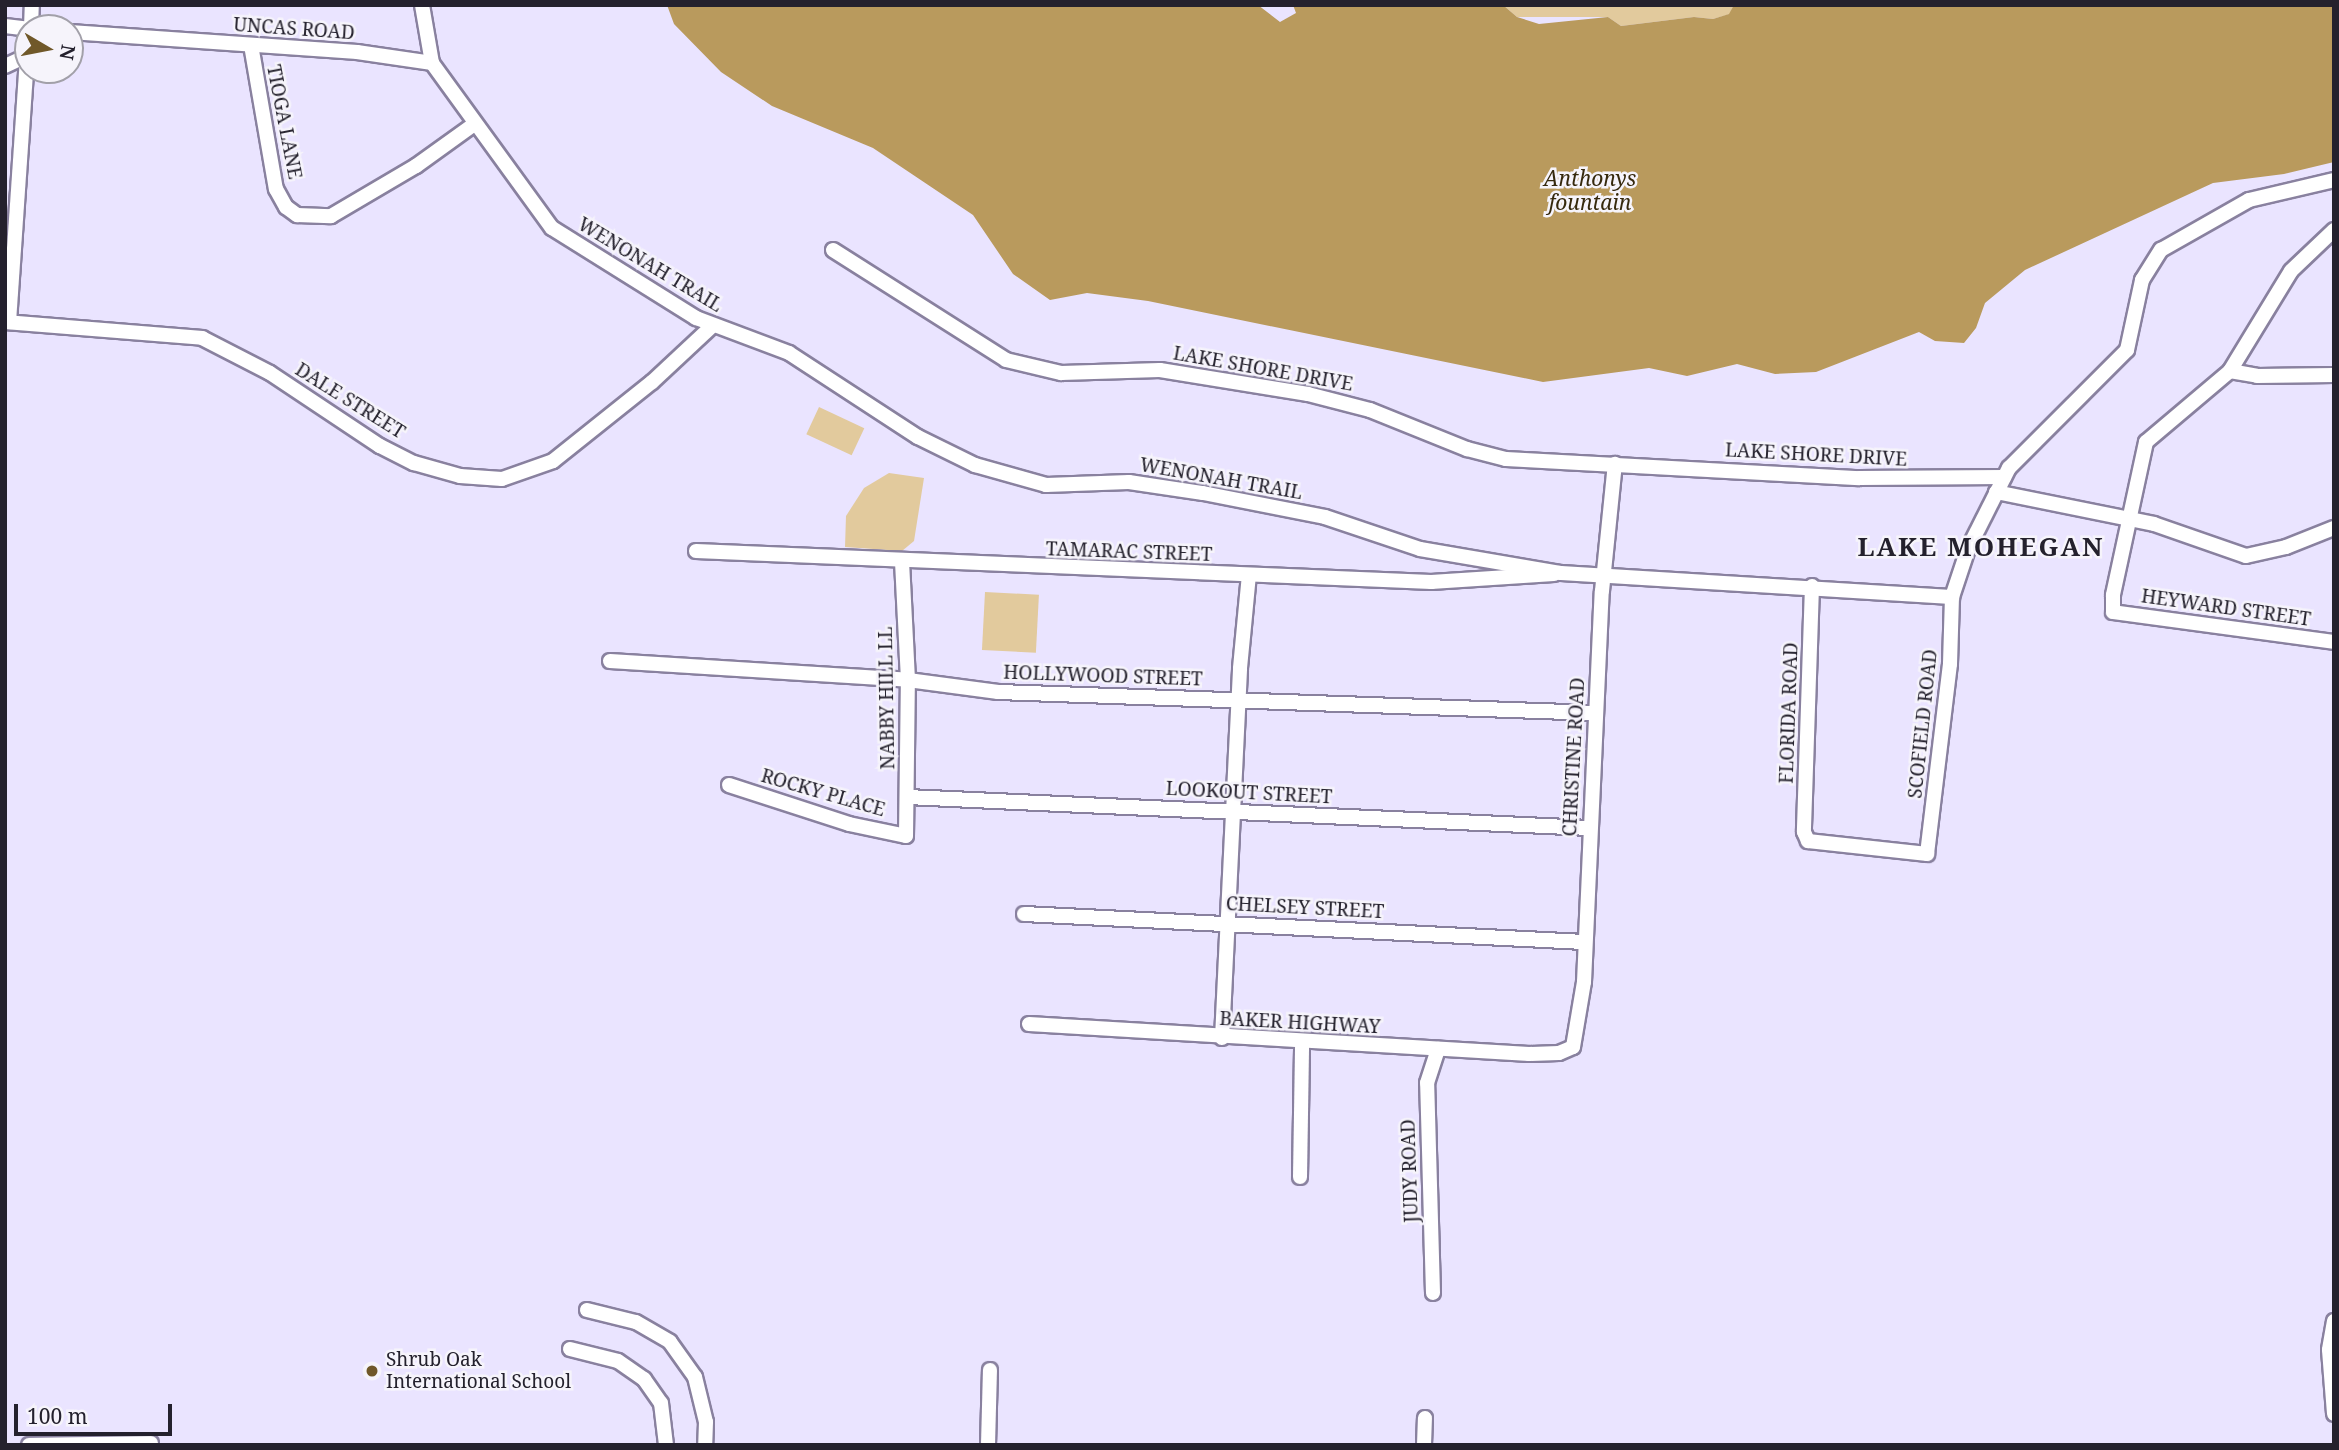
<!DOCTYPE html>
<html>
<head>
<meta charset="utf-8">
<style>
	body { margin:0 }
	#map { position:relative; width:2339px; height:1450px; overflow:hidden; background:#eae4ff; font-family:"Noto Serif",serif }
	div>[style] { position:absolute }
	.green>* { inset:0; background:#e2ca9d; transform-origin:0 0 }
	.water>* { inset:0; background:#b99a5d }
	.roads { filter:drop-shadow(2px 0 #89819f) drop-shadow(-2px 0 #89819f) drop-shadow(0 2px #89819f) drop-shadow(0 -2px #89819f) }
	.minor>* { height:14px; margin:-7px; padding:0 7px; transform-origin:7px; border-radius:7px; background:#fff }
	.dots>* { width:19px; height:19px; translate:-50% -50%; box-sizing:border-box; border:4px solid #f6f4fb; border-radius:50% }
	span { translate:-50% -50%; white-space:nowrap; text-align:center; line-height:1.15; -webkit-text-stroke:5px #f6f4fb; paint-order:stroke }
	.street-label { font-size:19px; color:#24212d }
	.poi-label { font-size:19px; color:#24212d }
	.left { translate:0 -50%; text-align:left }
	.water-label { font-size:21px; color:#36290d; font-style:italic }
	.district-label { font-size:26px; color:#24212d; font-weight:700; letter-spacing:2px }
	.frame { position:absolute; inset:0; border:7px solid #24212d; pointer-events:none }
	.north { position:absolute; left:14px; top:14px; width:70px; height:70px; box-sizing:border-box; background:#f6f4fb; border:2px solid #a2a0a9; border-radius:50%; rotate:100deg; font-size:19px; font-weight:700; line-height:28px; text-align:center; color:#24212d }
	.north::after { content:''; display:block; margin:auto; width:24px; height:32px; background:#705829; clip-path:polygon(50% 0,100% 100%,50% 72%,0 100%) }
	.scale { position:absolute; left:14px; top:1404px; width:158px; height:32px; box-sizing:border-box; border:4px solid #24212d; border-top:0; padding-left:9px; font-size:21px; line-height:24px; white-space:nowrap; color:#24212d; -webkit-text-stroke:5px #f6f4fb; paint-order:stroke }
</style>
</head>
<body>
<div id="map">
	<div class="green">
		<i style="clip-path:polygon(1503px 5px,1734px 5px,1730px 14px,1713px 19px,1694px 17px,1621px 26px,1608px 17px,1517px 17px)"></i>
		<i style="left:819px;top:407px;width:50px;height:30px;rotate:25deg"></i>
		<i style="clip-path:polygon(889px 473px,924px 478px,914px 541px,902px 551px,845px 547px,846px 516px,864px 488px)"></i>
		<i style="left:985px;top:592px;width:54px;height:58px;rotate:3deg"></i>
	</div>
	<div class="water">
		<i style="clip-path:polygon(667px 5px,1258px 5px,1280px 22px,1296px 13px,1293px 5px,1503px 5px,1517px 17px,1539px 24px,1608px 17px,1621px 26px,1694px 17px,1713px 19px,1729px 14px,1734px 5px,2334px 5px,2334px 162px,2284px 174px,2213px 183px,2025px 270px,1985px 303px,1976px 328px,1964px 343px,1935px 341px,1919px 332px,1816px 372px,1775px 374px,1737px 364px,1687px 376px,1649px 368px,1543px 382px,1148px 301px,1087px 293px,1050px 300px,1013px 274px,973px 215px,873px 148px,772px 106px,721px 72px,674px 24px)"></i>
	</div>
	<div class="roads">
		<div class="minor">
			<i style="left:422px;top:5px;width:59px;rotate:80.2deg"></i>
			<i style="left:432px;top:63px;width:204px;rotate:54deg"></i>
			<i style="left:552px;top:228px;width:170px;rotate:32deg"></i>
			<i style="left:696px;top:318px;width:99px;rotate:20.6deg"></i>
			<i style="left:789px;top:353px;width:154px;rotate:33.1deg"></i>
			<i style="left:918px;top:437px;width:64px;rotate:26.2deg"></i>
			<i style="left:975px;top:465px;width:74px;rotate:15.7deg"></i>
			<i style="left:1046px;top:485px;width:83px;rotate:-2.1deg"></i>
			<i style="left:1129px;top:482px;width:75px;rotate:8.5deg"></i>
			<i style="left:1203px;top:493px;width:124px;rotate:11.1deg"></i>
			<i style="left:1325px;top:517px;width:100px;rotate:18.6deg"></i>
			<i style="left:1420px;top:549px;width:142px;rotate:9.7deg"></i>
			<i style="left:1560px;top:573px;width:393px;rotate:3.5deg"></i>
			<i style="left:5px;top:26px;width:23px;rotate:7deg"></i>
			<i style="left:31px;top:28px;width:23px;rotate:-88deg"></i>
			<i style="left:70px;top:32px;width:288px;rotate:4deg"></i>
			<i style="left:357px;top:52px;width:76px;rotate:8.3deg"></i>
			<i style="left:251px;top:45px;width:146px;rotate:80.2deg"></i>
			<i style="left:276px;top:189px;width:21px;rotate:61deg"></i>
			<i style="left:286px;top:207px;width:14px;rotate:36deg"></i>
			<i style="left:297px;top:215px;width:34px;rotate:2deg"></i>
			<i style="left:331px;top:216px;width:99px;rotate:-30.5deg"></i>
			<i style="left:416px;top:166px;width:70px;rotate:-35.7deg"></i>
			<i style="left:5px;top:66px;width:23px;rotate:-25deg"></i>
			<i style="left:2334px;top:230px;width:59px;rotate:136.4deg"></i>
			<i style="left:2291px;top:271px;width:117px;rotate:121.4deg"></i>
			<i style="left:2230px;top:371px;width:110px;rotate:139.8deg"></i>
			<i style="left:2146px;top:442px;width:157px;rotate:102.2deg"></i>
			<i style="left:2113px;top:595px;width:17px;rotate:90deg"></i>
			<i style="left:2113px;top:612px;width:223px;rotate:7.7deg"></i>
			<i style="left:833px;top:250px;width:205px;rotate:32.4deg"></i>
			<i style="left:1006px;top:360px;width:57px;rotate:13.3deg"></i>
			<i style="left:1061px;top:373px;width:99px;rotate:-1.7deg"></i>
			<i style="left:1160px;top:370px;width:150px;rotate:9.2deg"></i>
			<i style="left:1308px;top:394px;width:64px;rotate:14.5deg"></i>
			<i style="left:1370px;top:410px;width:105px;rotate:21.9deg"></i>
			<i style="left:1467px;top:449px;width:40px;rotate:14.4deg"></i>
			<i style="left:1506px;top:459px;width:354px;rotate:3.1deg"></i>
			<i style="left:1859px;top:478px;width:145px;rotate:-0.4deg"></i>
			<i style="left:5px;top:322px;width:198px;rotate:4.6deg"></i>
			<i style="left:202px;top:338px;width:76px;rotate:27.2deg"></i>
			<i style="left:270px;top:373px;width:132px;rotate:33.6deg"></i>
			<i style="left:380px;top:446px;width:38px;rotate:27deg"></i>
			<i style="left:414px;top:463px;width:48px;rotate:15.8deg"></i>
			<i style="left:460px;top:476px;width:42px;rotate:4.1deg"></i>
			<i style="left:502px;top:479px;width:54px;rotate:-19.4deg"></i>
			<i style="left:553px;top:461px;width:127px;rotate:-38.6deg"></i>
			<i style="left:652px;top:382px;width:82px;rotate:-43deg"></i>
			<i style="left:9px;top:322px;width:279px;rotate:-86.1deg"></i>
			<i style="left:2230px;top:371px;width:27px;rotate:10deg"></i>
			<i style="left:2257px;top:376px;width:77px;rotate:-0.7deg"></i>
			<i style="left:1996px;top:492px;width:161px;rotate:11.4deg"></i>
			<i style="left:2154px;top:524px;width:97px;rotate:19.2deg"></i>
			<i style="left:2246px;top:556px;width:41px;rotate:-12.7deg"></i>
			<i style="left:2286px;top:547px;width:52px;rotate:-21.6deg"></i>
			<i style="left:696px;top:551px;width:736px;rotate:2.42deg"></i>
			<i style="left:1431px;top:582px;width:123px;rotate:-3.7deg"></i>
			<i style="left:1812px;top:586px;width:246px;rotate:91.9deg"></i>
			<i style="left:1804px;top:832px;width:10px;rotate:66deg"></i>
			<i style="left:1808px;top:841px;width:120px;rotate:6.2deg"></i>
			<i style="left:1927px;top:854px;width:191px;rotate:-83.1deg"></i>
			<i style="left:1950px;top:664px;width:67px;rotate:-88.3deg"></i>
			<i style="left:1952px;top:597px;width:51px;rotate:-71.6deg"></i>
			<i style="left:1968px;top:549px;width:91px;rotate:-63.2deg"></i>
			<i style="left:2009px;top:468px;width:167px;rotate:-45deg"></i>
			<i style="left:2127px;top:350px;width:72px;rotate:-77.9deg"></i>
			<i style="left:2142px;top:280px;width:36px;rotate:-58deg"></i>
			<i style="left:2161px;top:250px;width:101px;rotate:-29.6deg"></i>
			<i style="left:2249px;top:200px;width:87px;rotate:-13.2deg"></i>
			<i style="left:610px;top:661px;width:299px;rotate:3.6deg"></i>
			<i style="left:908px;top:680px;width:91px;rotate:7.6deg"></i>
			<i style="left:998px;top:692px;width:597px;rotate:2.01deg"></i>
			<i style="left:729px;top:785px;width:126px;rotate:18deg"></i>
			<i style="left:849px;top:824px;width:58px;rotate:11.9deg"></i>
			<i style="left:906px;top:836px;width:156px;rotate:-89.3deg"></i>
			<i style="left:908px;top:680px;width:120px;rotate:-92.9deg"></i>
			<i style="left:907px;top:797px;width:683px;rotate:2.6deg"></i>
			<i style="left:1024px;top:914px;width:562px;rotate:2.86deg"></i>
			<i style="left:1029px;top:1024px;width:501px;rotate:3.43deg"></i>
			<i style="left:1529px;top:1054px;width:30px;rotate:-2deg"></i>
			<i style="left:1559px;top:1053px;width:15px;rotate:-23deg"></i>
			<i style="left:1573px;top:1047px;width:66px;rotate:-80.4deg"></i>
			<i style="left:1584px;top:982px;width:391px;rotate:-87.4deg"></i>
			<i style="left:1602px;top:591px;width:128px;rotate:-84.2deg"></i>
			<i style="left:1222px;top:1038px;width:370px;rotate:-87.2deg"></i>
			<i style="left:1240px;top:668px;width:93px;rotate:-84.5deg"></i>
			<i style="left:1300px;top:1177px;width:134px;rotate:-89.1deg"></i>
			<i style="left:1433px;top:1293px;width:210px;rotate:-91.6deg"></i>
			<i style="left:1427px;top:1083px;width:36px;rotate:-72deg"></i>
			<i style="left:587px;top:1310px;width:50px;rotate:13.8deg"></i>
			<i style="left:636px;top:1322px;width:39px;rotate:30deg"></i>
			<i style="left:670px;top:1342px;width:43px;rotate:54.5deg"></i>
			<i style="left:695px;top:1377px;width:46px;rotate:76.3deg"></i>
			<i style="left:706px;top:1422px;width:23px;rotate:92deg"></i>
			<i style="left:2334px;top:1321px;width:29px;rotate:100deg"></i>
			<i style="left:2329px;top:1350px;width:64px;rotate:85.5deg"></i>
			<i style="left:570px;top:1349px;width:49px;rotate:14deg"></i>
			<i style="left:618px;top:1361px;width:32px;rotate:35deg"></i>
			<i style="left:644px;top:1379px;width:29px;rotate:55deg"></i>
			<i style="left:661px;top:1403px;width:42px;rotate:83.2deg"></i>
			<i style="left:29px;top:1445px;width:122px;rotate:-0.9deg"></i>
			<i style="left:988px;top:1445px;width:75px;rotate:-88.5deg"></i>
			<i style="left:1424px;top:1445px;width:27px;rotate:-88deg"></i>
		</div>
	</div>
	<div class="dots">
		<i style="left:372px;top:1371px;background:#705829"></i>
	</div>
	<div class="street-label">
		<span style="left:294px;top:29px;rotate:4deg">UNCAS ROAD</span>
		<span style="left:284px;top:122px;rotate:79deg">TIOGA LANE</span>
		<span style="left:650px;top:265px;rotate:31deg">WENONAH TRAIL</span>
		<span style="left:1263px;top:369px;rotate:10deg">LAKE SHORE DRIVE</span>
		<span style="left:350px;top:401px;rotate:32deg">DALE STREET</span>
		<span style="left:1816px;top:455px;rotate:3deg">LAKE SHORE DRIVE</span>
		<span style="left:1221px;top:479px;rotate:10deg">WENONAH TRAIL</span>
		<span style="left:1129px;top:552px;rotate:2deg">TAMARAC STREET</span>
		<span style="left:2226px;top:608px;rotate:8deg">HEYWARD STREET</span>
		<span style="left:1103px;top:676px;rotate:2deg">HOLLYWOOD STREET</span>
		<span style="left:887px;top:698px;rotate:-91deg">NABBY HILL LL</span>
		<span style="left:1789px;top:713px;rotate:-88deg">FLORIDA ROAD</span>
		<span style="left:1923px;top:724px;rotate:-84deg">SCOFIELD ROAD</span>
		<span style="left:1574px;top:757px;rotate:-87deg">CHRISTINE ROAD</span>
		<span style="left:823px;top:793px;rotate:16deg">ROCKY PLACE</span>
		<span style="left:1249px;top:793px;rotate:3deg">LOOKOUT STREET</span>
		<span style="left:1305px;top:908px;rotate:3deg">CHELSEY STREET</span>
		<span style="left:1300px;top:1023px;rotate:3deg">BAKER HIGHWAY</span>
		<span style="left:1410px;top:1171px;rotate:-92deg">JUDY ROAD</span>
	</div>
	<div class="poi-label">
		<span class="left" style="left:386px;top:1371px">Shrub Oak<br>International School</span>
	</div>
	<div class="water-label">
		<span style="left:1590px;top:190px">Anthonys<br>fountain</span>
	</div>
	<div class="district-label">
		<span style="left:1981px;top:547px">LAKE MOHEGAN</span>
	</div>
	<div class="frame"></div>
	<div class="north">N</div>
	<div class="scale">100 m</div>
</div>
</body>
</html>
